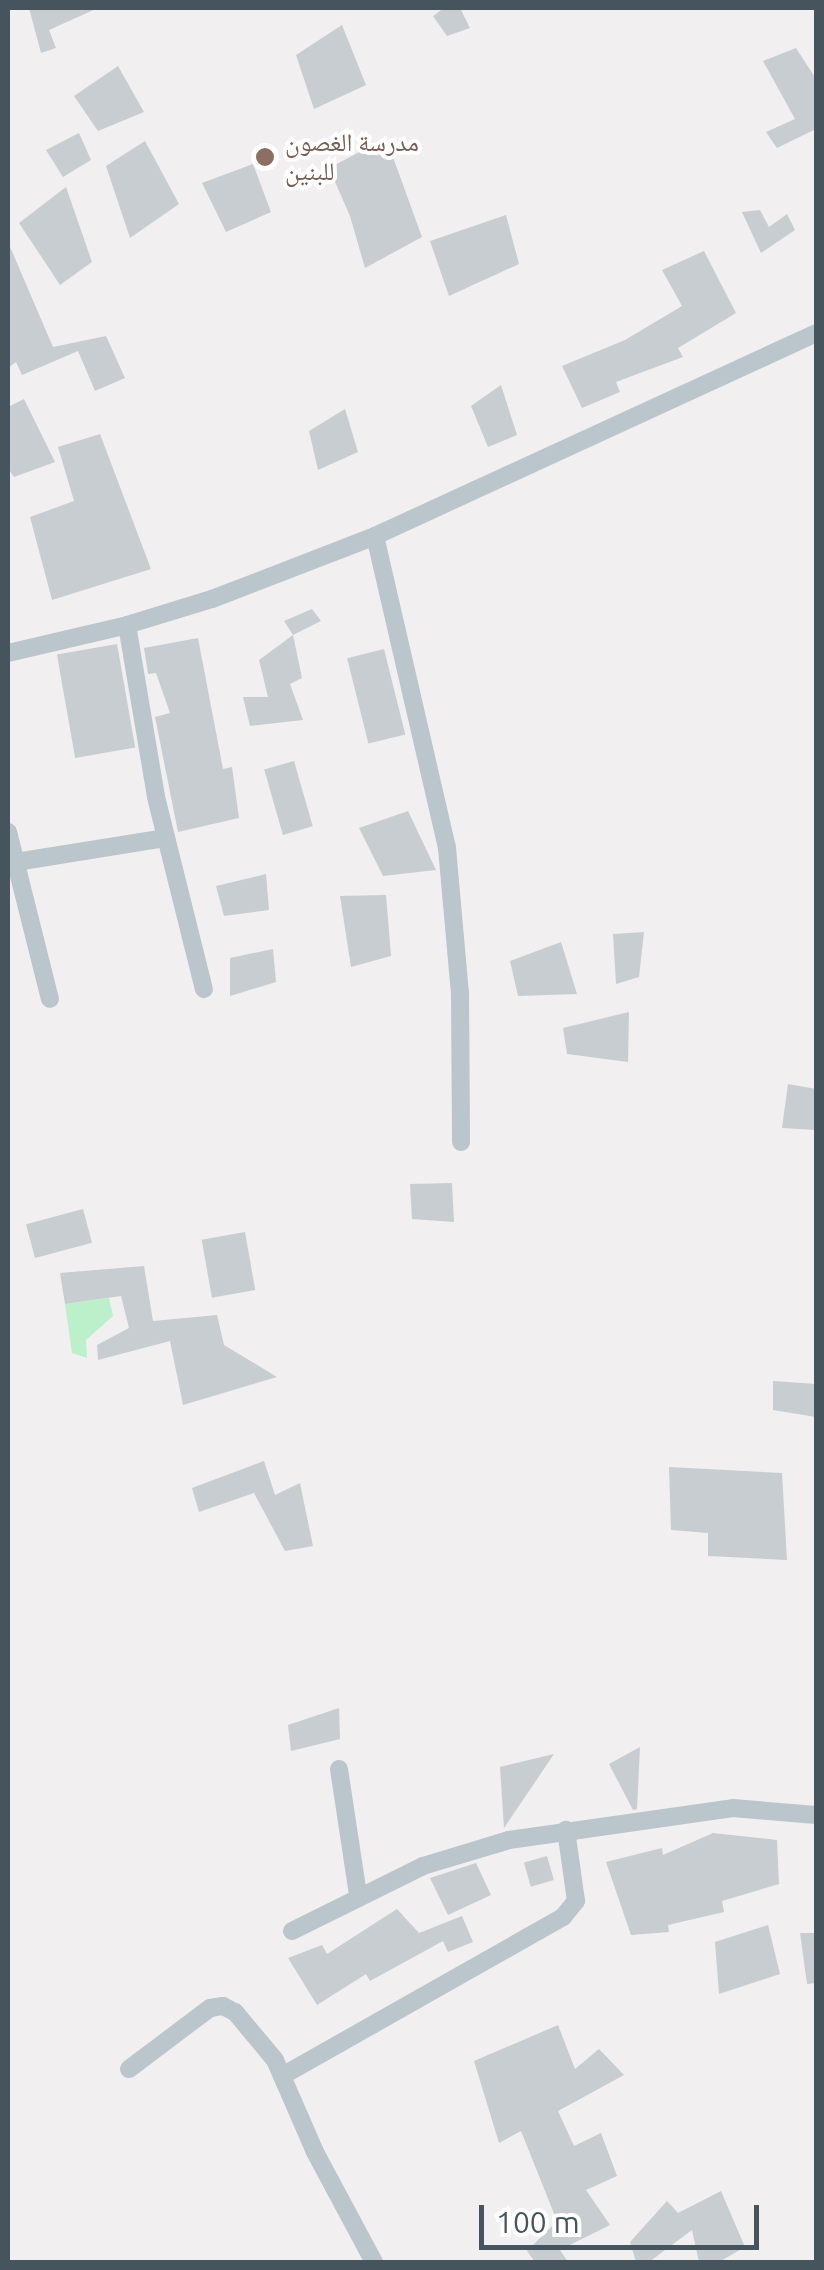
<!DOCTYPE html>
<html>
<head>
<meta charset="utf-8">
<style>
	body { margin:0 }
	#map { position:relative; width:824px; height:2270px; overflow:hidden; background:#f1efef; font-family:Ubuntu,"Noto Naskh Arabic",sans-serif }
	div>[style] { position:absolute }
	.green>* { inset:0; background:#bcf0ca }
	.building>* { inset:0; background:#c8cdd2; transform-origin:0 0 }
	.minor>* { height:18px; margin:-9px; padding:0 9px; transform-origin:9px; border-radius:9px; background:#bac5cc }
	.dots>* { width:28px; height:28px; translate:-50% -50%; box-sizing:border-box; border:5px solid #fff; border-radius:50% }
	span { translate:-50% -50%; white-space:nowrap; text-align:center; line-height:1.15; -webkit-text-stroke:8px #fff; paint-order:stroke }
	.education-label { font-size:25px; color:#785e54 }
	.left { translate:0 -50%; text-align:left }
	.frame { position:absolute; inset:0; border:10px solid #46555d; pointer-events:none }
	.scale { position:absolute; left:479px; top:2205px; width:280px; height:45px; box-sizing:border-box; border:5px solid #46555d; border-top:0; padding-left:12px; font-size:30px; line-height:35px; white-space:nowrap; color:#46555d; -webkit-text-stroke:8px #fff; paint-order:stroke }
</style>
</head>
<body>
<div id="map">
	<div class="green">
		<i style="clip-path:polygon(109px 1298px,113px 1316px,86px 1340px,87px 1358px,72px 1353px,65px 1304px)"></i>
	</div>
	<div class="building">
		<i style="clip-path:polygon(29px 8px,98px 8px,49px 30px,56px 48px,41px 53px)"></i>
		<i style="clip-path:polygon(444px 8px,460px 8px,470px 28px,447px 36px,433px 16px)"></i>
		<i style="clip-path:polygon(342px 25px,366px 85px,314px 109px,296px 55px)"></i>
		<i style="clip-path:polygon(796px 48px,816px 79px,816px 129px,777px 148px,766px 132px,795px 119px,763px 61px)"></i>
		<i style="clip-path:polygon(118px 66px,144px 112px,98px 131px,74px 96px)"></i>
		<i style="clip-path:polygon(79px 133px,91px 160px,63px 177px,46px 150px)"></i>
		<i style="clip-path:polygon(386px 138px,422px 237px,365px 268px,350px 216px,329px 168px)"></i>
		<i style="clip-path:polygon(145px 141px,179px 204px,130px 238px,106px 166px)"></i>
		<i style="clip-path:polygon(253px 164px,271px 212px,226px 232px,202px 183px)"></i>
		<i style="clip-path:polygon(66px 187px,92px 262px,60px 285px,19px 223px)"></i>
		<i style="clip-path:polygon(760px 210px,769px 227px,787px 214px,795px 230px,761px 253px,742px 212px)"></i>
		<i style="clip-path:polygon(506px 215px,519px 264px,449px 296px,430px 241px)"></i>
		<i style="clip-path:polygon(8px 242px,53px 347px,106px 336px,125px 378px,95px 391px,78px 351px,22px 375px,16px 362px,8px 368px)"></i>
		<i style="clip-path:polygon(704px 251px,736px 313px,678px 348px,683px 357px,616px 382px,620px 392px,582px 408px,562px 366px,625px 340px,682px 306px,662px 270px)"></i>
		<i style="clip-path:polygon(501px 385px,517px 435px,488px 447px,471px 406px)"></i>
		<i style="clip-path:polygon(24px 399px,55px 462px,14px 477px,8px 468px,8px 407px)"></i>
		<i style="clip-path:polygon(345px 409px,358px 452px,318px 470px,309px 431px)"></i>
		<i style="clip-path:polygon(100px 434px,151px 569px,52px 600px,30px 517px,74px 501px,58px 447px)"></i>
		<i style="clip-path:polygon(312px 609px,321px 621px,293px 635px,284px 621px)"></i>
		<i style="clip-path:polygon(293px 635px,302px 678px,290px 684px,303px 720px,250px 726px,243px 697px,268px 697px,259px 660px)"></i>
		<i style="clip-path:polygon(198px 638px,223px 769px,232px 767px,239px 818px,178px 832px,155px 717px,170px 713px,156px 673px,148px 674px,144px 648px)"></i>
		<i style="left:117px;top:644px;width:105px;height:61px;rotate:80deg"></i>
		<i style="left:384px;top:649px;width:88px;height:38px;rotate:76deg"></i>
		<i style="left:294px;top:761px;width:68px;height:31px;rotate:74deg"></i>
		<i style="clip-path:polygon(408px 811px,436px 870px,383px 876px,359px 828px)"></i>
		<i style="clip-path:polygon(266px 874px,269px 910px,224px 916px,216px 886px)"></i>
		<i style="clip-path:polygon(386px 895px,391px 956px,351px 967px,340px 896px)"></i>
		<i style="clip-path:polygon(644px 932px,639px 977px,616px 984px,613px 934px)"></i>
		<i style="clip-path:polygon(561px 942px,577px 994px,518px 996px,510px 961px)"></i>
		<i style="clip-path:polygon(273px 949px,276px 982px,230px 996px,230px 958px)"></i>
		<i style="clip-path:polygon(629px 1012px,628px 1062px,567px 1054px,563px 1028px)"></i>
		<i style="clip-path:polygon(788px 1084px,816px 1089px,816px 1130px,782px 1128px)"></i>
		<i style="clip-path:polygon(452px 1183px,454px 1222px,412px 1219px,410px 1184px)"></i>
		<i style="left:83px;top:1209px;width:35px;height:59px;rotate:75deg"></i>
		<i style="left:245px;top:1232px;width:59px;height:44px;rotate:80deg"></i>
		<i style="clip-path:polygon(144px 1266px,153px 1321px,217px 1315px,224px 1345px,277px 1377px,183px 1405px,170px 1341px,98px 1360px,97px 1345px,129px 1328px,121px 1296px,65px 1304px,60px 1273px)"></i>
		<i style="clip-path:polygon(773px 1381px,816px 1384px,816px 1417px,773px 1410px)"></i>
		<i style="clip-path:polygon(264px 1461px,275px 1495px,300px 1483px,313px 1546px,285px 1551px,254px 1493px,199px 1512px,192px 1488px)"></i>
		<i style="clip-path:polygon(669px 1467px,782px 1473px,787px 1560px,708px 1556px,708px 1533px,671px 1530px)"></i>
		<i style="clip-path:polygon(339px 1708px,340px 1739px,291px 1751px,288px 1725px)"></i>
		<i style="clip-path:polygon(640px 1747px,637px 1809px,633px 1810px,609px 1764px)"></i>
		<i style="clip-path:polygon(554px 1754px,504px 1828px,500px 1767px)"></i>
		<i style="clip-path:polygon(713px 1833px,777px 1840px,779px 1884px,722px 1901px,724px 1912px,668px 1925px,669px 1932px,631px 1935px,606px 1862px,662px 1848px,663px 1855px)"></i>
		<i style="left:547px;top:1856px;width:25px;height:24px;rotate:74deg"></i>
		<i style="clip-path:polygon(476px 1863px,491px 1895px,448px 1915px,430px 1878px)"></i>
		<i style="clip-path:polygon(397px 1909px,419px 1933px,462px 1916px,473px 1942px,448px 1952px,443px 1941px,370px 1981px,366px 1974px,317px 2005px,288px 1958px,322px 1945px,327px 1954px)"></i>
		<i style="clip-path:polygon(768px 1925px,780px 1974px,719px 1994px,715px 1942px)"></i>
		<i style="clip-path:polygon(800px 1933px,816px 1933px,816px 1983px,807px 1984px)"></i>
		<i style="clip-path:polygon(558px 2025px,575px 2069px,599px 2049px,624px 2075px,558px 2111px,574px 2146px,601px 2133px,617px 2176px,586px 2190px,610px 2225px,560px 2250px,568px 2262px,535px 2262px,527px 2251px,557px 2221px,521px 2131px,499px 2143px,474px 2061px)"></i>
		<i style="clip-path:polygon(721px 2191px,745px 2247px,719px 2262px,699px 2262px,692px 2230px,649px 2262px,636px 2262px,630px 2242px,667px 2201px,678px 2213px)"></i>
	</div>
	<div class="minor">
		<i style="left:375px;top:536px;width:320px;rotate:77deg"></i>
		<i style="left:447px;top:848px;width:146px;rotate:84.9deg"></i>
		<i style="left:460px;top:993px;width:149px;rotate:89.6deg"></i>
		<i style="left:127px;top:625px;width:174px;rotate:80.4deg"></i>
		<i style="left:156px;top:797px;width:198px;rotate:76deg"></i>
		<i style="left:8px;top:653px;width:122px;rotate:-13.2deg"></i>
		<i style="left:127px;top:625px;width:89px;rotate:-17deg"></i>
		<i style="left:212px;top:599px;width:175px;rotate:-21.1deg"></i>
		<i style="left:375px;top:536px;width:485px;rotate:-24.7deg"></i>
		<i style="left:8px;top:832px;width:172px;rotate:75.9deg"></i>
		<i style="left:16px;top:862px;width:152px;rotate:-9.1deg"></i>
		<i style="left:339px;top:1769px;width:127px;rotate:81.4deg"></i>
		<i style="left:292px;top:1931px;width:146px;rotate:-26.4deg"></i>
		<i style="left:423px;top:1866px;width:90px;rotate:-16.8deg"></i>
		<i style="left:509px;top:1840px;width:226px;rotate:-8.1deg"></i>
		<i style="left:733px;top:1808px;width:83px;rotate:4.8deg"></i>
		<i style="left:129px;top:2069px;width:101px;rotate:-37deg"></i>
		<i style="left:210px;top:2008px;width:13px;rotate:-9deg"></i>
		<i style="left:223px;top:2006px;width:13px;rotate:27deg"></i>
		<i style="left:235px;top:2012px;width:62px;rotate:50.2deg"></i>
		<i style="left:275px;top:2060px;width:100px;rotate:66.5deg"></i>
		<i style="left:315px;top:2152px;width:125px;rotate:61.8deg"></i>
		<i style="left:282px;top:2076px;width:323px;rotate:-29.5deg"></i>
		<i style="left:563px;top:1917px;width:21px;rotate:-51deg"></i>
		<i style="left:576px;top:1901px;width:72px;rotate:-98deg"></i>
	</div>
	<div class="dots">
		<i style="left:265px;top:157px;background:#8d6e63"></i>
	</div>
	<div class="education-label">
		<span class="left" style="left:285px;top:157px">مدرسة الغصون<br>للبنين</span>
	</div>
	<div class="frame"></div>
	<div class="scale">100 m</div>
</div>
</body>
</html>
